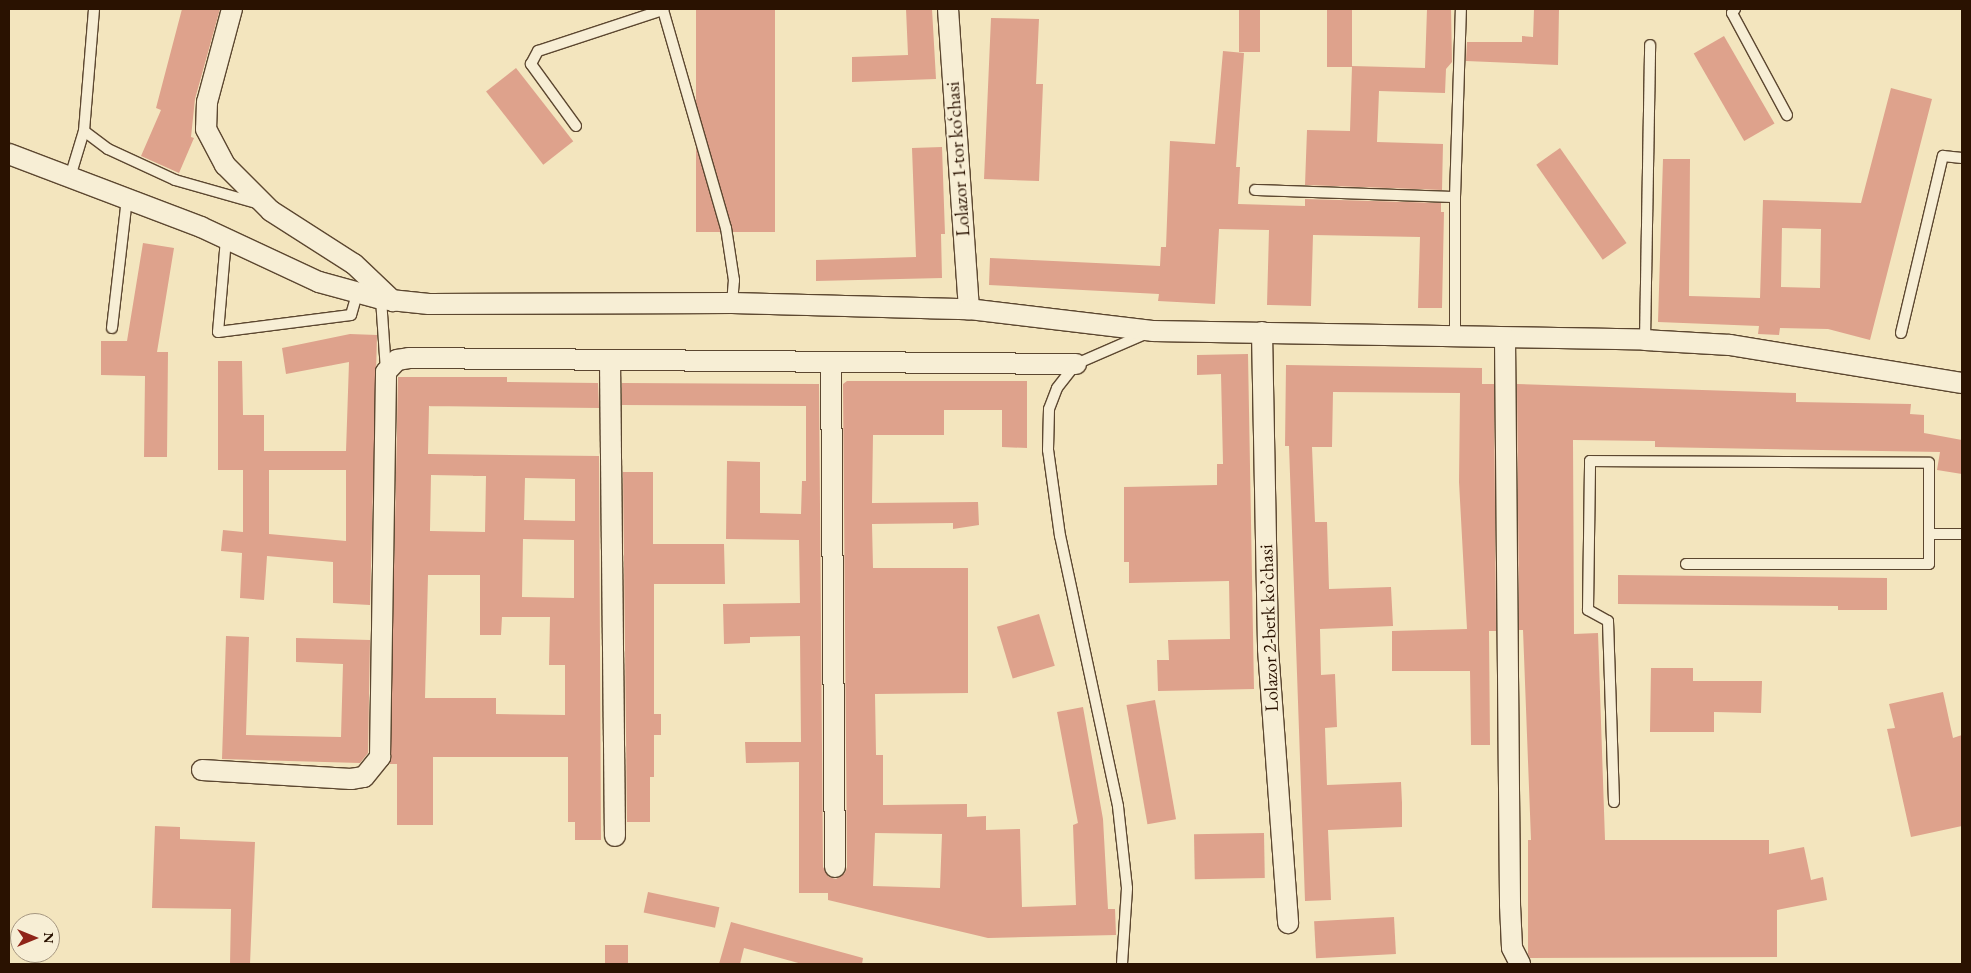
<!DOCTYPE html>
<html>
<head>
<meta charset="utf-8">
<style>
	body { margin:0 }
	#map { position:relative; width:1971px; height:973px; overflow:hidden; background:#f3e5be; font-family:"EB Garamond",serif }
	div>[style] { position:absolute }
	.building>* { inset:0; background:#dea28c; transform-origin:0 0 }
	.roads { filter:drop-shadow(1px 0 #5c4730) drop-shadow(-1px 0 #5c4730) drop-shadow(0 1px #5c4730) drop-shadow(0 -1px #5c4730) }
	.service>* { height:10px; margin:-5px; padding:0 5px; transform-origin:5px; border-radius:5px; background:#f7eed5 }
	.minor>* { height:20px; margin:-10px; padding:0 10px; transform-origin:10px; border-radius:10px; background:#f7eed5 }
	span { translate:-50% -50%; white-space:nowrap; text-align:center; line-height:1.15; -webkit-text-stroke:4px #f7eed5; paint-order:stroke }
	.street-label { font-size:19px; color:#2a1201 }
	.frame { position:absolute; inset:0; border:10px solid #2a1201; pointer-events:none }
	.north { position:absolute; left:10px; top:913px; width:50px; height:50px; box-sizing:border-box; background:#f7eed5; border:1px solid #a59680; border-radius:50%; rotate:90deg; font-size:14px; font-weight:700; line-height:20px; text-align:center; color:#2a1201 }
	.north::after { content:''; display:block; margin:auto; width:18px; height:22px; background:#8f2418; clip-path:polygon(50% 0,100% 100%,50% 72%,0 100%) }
</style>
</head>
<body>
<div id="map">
	<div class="building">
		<i style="clip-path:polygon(182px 9px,220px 9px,195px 99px,191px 137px,194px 138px,179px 173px,141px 156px,161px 110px,156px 108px)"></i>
		<i style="left:696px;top:9px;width:79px;height:223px"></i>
		<i style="clip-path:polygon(906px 9px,932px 9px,936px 79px,852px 82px,852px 57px,908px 55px)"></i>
		<i style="left:1239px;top:9px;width:21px;height:43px"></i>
		<i style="left:1327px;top:9px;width:25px;height:58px"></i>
		<i style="clip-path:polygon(1427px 9px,1451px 9px,1452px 62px,1446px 69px,1445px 93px,1379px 91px,1377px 142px,1443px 144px,1442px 190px,1305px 185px,1307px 130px,1350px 131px,1352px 66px,1425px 68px)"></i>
		<i style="clip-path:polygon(1534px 9px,1559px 9px,1558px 65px,1466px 61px,1467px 42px,1522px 42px,1522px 36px,1533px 37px)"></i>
		<i style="clip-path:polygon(991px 18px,1039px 19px,1036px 84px,1043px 84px,1039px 181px,984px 179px)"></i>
		<i style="left:1724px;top:36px;width:101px;height:35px;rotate:60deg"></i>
		<i style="clip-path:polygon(1223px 51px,1244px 53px,1236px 167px,1240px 167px,1238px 204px,1305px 206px,1305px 199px,1441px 203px,1441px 212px,1444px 212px,1442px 308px,1418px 308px,1420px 237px,1313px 235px,1311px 306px,1267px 305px,1269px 230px,1219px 229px,1215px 304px,1158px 301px,1159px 294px,989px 285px,990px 258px,1160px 266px,1161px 247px,1166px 247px,1170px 141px,1215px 144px)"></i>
		<i style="left:516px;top:68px;width:93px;height:38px;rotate:52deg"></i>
		<i style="clip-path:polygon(evenodd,1891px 88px,1932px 99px,1870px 340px,1828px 329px,1780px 328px,1779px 335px,1758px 334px,1759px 326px,1658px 322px,1663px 159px,1690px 159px,1689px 296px,1760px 298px,1763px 200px,1861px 203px,1891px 88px,1782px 228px,1821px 229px,1820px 288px,1781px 287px,1782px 228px)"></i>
		<i style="clip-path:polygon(942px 147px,945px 234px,941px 234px,942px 278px,816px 281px,816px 260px,916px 257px,912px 148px)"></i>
		<i style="left:1560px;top:148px;width:116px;height:29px;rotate:55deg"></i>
		<i style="clip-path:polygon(143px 243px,174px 248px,157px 352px,168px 352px,167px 457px,144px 457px,145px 376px,101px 375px,101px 341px,127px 341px)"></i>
		<i style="clip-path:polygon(evenodd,350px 334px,377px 335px,370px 605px,333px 603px,333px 562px,267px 556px,264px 600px,240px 598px,242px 553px,221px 551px,223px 530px,243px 532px,243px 470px,218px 470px,218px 361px,242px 361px,243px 415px,264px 415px,264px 451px,346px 451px,349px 362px,286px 374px,282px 348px,350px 334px,269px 470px,346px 470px,346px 541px,269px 534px,269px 470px)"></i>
		<i style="clip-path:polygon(1248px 354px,1254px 689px,1158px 691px,1157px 660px,1169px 660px,1168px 640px,1230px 639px,1229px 581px,1129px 583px,1129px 562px,1124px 562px,1124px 487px,1217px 485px,1217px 464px,1223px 464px,1221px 374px,1197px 375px,1197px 355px)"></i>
		<i style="clip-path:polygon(1286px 365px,1482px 368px,1482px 384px,1494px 384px,1496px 631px,1489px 631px,1490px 745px,1471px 745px,1470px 671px,1392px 671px,1392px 631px,1467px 629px,1459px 482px,1460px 393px,1333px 392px,1332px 447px,1312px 447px,1315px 522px,1327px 522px,1329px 589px,1391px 587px,1393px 626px,1320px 629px,1321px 675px,1335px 674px,1337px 727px,1325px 728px,1327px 785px,1401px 782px,1402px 803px,1402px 827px,1328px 830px,1331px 900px,1305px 901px,1289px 446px,1285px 446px)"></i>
		<i style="clip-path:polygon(evenodd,398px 377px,507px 377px,507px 382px,598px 383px,599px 408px,429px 406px,428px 454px,599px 456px,601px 840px,575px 840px,575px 822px,568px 822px,568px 757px,433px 757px,433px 825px,397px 825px,397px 764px,390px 764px,398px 377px,431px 475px,486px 476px,485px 532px,430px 531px,431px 475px,398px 377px,525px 478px,575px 479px,575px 521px,524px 520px,525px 478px,398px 377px,523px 539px,574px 540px,574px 598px,522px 597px,523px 539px,398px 377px,428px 575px,480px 575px,480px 635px,501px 635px,502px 617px,550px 617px,549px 665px,565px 665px,565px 715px,496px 714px,496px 698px,425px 698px,428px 575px)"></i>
		<i style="clip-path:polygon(evenodd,847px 381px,1027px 381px,1027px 448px,1002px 447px,1002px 410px,944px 410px,944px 435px,873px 435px,872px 503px,978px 502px,979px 525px,953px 529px,953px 523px,872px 524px,873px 568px,968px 568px,968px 693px,875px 694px,876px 755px,883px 755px,883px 805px,967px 804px,967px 817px,986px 816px,986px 830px,1020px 829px,1022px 907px,1076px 905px,1073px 825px,1078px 823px,1057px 712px,1083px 707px,1103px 819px,1108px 909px,1115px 909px,1116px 935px,988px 938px,828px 900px,828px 893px,799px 893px,799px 762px,746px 763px,745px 742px,801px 742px,800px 636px,750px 637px,750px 643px,724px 644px,723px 604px,800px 603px,799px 540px,726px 539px,727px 461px,760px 462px,760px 513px,801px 514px,802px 481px,806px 481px,806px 406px,622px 405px,622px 383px,819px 384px,823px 867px,829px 877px,836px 879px,845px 873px,847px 867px,843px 384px,847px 381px,875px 833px,942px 834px,940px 888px,873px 886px,875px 833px)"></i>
		<i style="clip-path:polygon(1517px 384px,1796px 393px,1796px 402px,1911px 404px,1910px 414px,1924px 415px,1924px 433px,1962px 440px,1962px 474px,1937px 470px,1940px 452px,1655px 447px,1655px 441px,1573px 440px,1574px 634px,1598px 633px,1605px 840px,1769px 840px,1769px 854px,1804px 847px,1811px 880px,1823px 877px,1827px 900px,1777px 910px,1777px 957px,1530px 958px,1528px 954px,1528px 840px,1531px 840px,1523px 630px,1519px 630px)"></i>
		<i style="clip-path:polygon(623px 472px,653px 472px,653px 544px,724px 544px,725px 584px,654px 584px,654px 714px,661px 714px,661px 735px,654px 735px,654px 777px,650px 777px,650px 822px,627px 822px)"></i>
		<i style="clip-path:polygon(1618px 575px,1887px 578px,1887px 610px,1838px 610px,1838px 606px,1618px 604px)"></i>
		<i style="left:1039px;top:614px;width:54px;height:44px;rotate:73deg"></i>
		<i style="clip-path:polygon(226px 636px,249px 637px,246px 735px,341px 737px,343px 664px,296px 662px,296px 638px,370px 640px,368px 753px,360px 763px,222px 759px)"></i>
		<i style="clip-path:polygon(1651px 668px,1693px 668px,1693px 681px,1762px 681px,1761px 713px,1714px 712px,1714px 732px,1650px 732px)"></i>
		<i style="clip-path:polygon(1943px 692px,1953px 738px,1962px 735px,1962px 826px,1911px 837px,1887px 729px,1895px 728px,1889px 704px)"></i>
		<i style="left:1155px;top:700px;width:121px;height:29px;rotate:80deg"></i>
		<i style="clip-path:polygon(155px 826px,180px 827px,180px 839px,255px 842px,250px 964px,230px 964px,231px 909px,152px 908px)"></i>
		<i style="left:1264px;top:833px;width:45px;height:70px;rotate:89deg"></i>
		<i style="left:648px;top:892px;width:73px;height:21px;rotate:12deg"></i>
		<i style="left:1394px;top:917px;width:37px;height:80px;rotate:87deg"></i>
		<i style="clip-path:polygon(731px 922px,863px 958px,862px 964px,802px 964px,744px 948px,740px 964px,719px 964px)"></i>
		<i style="left:605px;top:945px;width:23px;height:19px"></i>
	</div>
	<div class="roads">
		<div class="service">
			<i style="left:1735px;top:9px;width:5px;rotate:127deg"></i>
			<i style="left:1732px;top:13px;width:116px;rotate:61.7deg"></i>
			<i style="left:576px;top:126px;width:77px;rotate:-126deg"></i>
			<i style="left:531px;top:64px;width:15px;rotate:-62deg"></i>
			<i style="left:538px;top:51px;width:132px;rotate:-18.2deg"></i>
			<i style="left:663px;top:10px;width:227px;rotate:73.9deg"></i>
			<i style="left:726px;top:228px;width:53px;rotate:81.3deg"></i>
			<i style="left:734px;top:280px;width:23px;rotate:95deg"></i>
			<i style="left:84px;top:131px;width:30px;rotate:37deg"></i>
			<i style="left:108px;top:149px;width:74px;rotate:24.8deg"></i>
			<i style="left:175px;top:180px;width:88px;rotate:15.8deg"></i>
			<i style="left:70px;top:177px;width:48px;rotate:-73.1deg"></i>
			<i style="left:84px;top:131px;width:122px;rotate:-85.3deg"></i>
			<i style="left:1255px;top:190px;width:200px;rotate:2deg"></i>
			<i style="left:226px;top:239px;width:93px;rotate:94.9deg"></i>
			<i style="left:218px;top:332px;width:134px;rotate:-7.3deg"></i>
			<i style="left:351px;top:315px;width:22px;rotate:-74deg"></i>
			<i style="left:381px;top:299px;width:72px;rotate:86deg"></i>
			<i style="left:112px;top:328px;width:130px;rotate:-83.4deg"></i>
			<i style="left:1901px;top:333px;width:182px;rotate:-76.7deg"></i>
			<i style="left:1943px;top:156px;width:19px;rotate:6deg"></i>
			<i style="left:1455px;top:337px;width:140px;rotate:-90deg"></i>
			<i style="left:1455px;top:197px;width:188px;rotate:-88.2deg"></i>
			<i style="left:1645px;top:340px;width:295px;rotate:-89deg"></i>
			<i style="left:1686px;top:564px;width:243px"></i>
			<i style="left:1929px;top:564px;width:30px;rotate:-90deg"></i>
			<i style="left:1614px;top:802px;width:181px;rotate:-91.9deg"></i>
			<i style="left:1608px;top:621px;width:23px;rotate:-151deg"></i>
			<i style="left:1588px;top:610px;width:149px;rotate:-89.2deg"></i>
			<i style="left:1590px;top:461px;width:339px;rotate:0.3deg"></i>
			<i style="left:1929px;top:463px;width:71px;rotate:90deg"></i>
			<i style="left:1929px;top:534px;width:33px"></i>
			<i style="left:1122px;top:964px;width:76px;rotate:-86.2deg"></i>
			<i style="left:1127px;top:888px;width:82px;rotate:-96.3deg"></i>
			<i style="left:1118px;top:806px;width:276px;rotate:-102.1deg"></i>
			<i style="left:1060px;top:536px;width:87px;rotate:-97.9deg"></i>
			<i style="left:1048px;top:450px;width:41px;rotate:-88.6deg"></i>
			<i style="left:1049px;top:409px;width:22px;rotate:-69deg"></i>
			<i style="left:1057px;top:388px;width:31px;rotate:-52deg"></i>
			<i style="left:1076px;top:364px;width:75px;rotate:-23.5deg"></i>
		</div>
		<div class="minor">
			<i style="left:232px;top:9px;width:96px;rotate:105deg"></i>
			<i style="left:207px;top:102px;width:27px;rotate:92deg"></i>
			<i style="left:206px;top:129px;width:41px;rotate:62.2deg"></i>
			<i style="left:225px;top:165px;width:65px;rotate:45deg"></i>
			<i style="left:271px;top:211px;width:98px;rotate:32.6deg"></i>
			<i style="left:354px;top:264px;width:54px;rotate:43.5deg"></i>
			<i style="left:948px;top:9px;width:301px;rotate:86deg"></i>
			<i style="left:9px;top:154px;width:205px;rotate:20.8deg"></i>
			<i style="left:201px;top:227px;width:130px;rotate:25deg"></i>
			<i style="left:319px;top:282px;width:64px;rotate:15.3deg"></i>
			<i style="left:381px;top:299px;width:48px;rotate:5.9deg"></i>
			<i style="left:429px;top:304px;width:303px;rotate:-0.2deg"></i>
			<i style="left:732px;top:303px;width:237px;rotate:1.5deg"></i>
			<i style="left:969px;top:309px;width:185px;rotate:6.8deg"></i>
			<i style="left:1153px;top:331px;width:492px;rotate:1deg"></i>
			<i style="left:1645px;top:340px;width:85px;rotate:3.4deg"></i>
			<i style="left:1730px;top:345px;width:235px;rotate:9.3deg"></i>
			<i style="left:1262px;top:332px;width:317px;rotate:88.9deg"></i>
			<i style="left:1268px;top:649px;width:275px;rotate:85.8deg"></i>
			<i style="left:1505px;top:338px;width:567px;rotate:89.49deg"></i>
			<i style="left:1510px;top:905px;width:43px;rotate:87.3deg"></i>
			<i style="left:1512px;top:948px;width:18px;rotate:63deg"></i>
			<i style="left:610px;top:361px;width:475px;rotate:89.4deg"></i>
			<i style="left:831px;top:363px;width:504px;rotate:89.55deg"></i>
			<i style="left:202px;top:770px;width:149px;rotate:3.5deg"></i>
			<i style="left:351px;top:779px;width:13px;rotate:-9deg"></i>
			<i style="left:364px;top:777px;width:26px;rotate:-51deg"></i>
			<i style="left:380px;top:757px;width:385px;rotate:-89.1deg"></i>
			<i style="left:386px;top:372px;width:16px;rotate:-47deg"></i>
			<i style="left:397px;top:360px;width:12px;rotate:-9deg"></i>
			<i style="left:409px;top:358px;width:667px;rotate:0.52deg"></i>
		</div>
	</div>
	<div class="street-label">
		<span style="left:958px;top:159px;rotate:-94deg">Lolazor 1-tor ko‘chasi</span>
		<span style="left:1269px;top:628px;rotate:-92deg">Lolazor 2-berk koʼchasi</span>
	</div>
	<div class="frame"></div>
	<div class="north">N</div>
</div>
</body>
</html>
